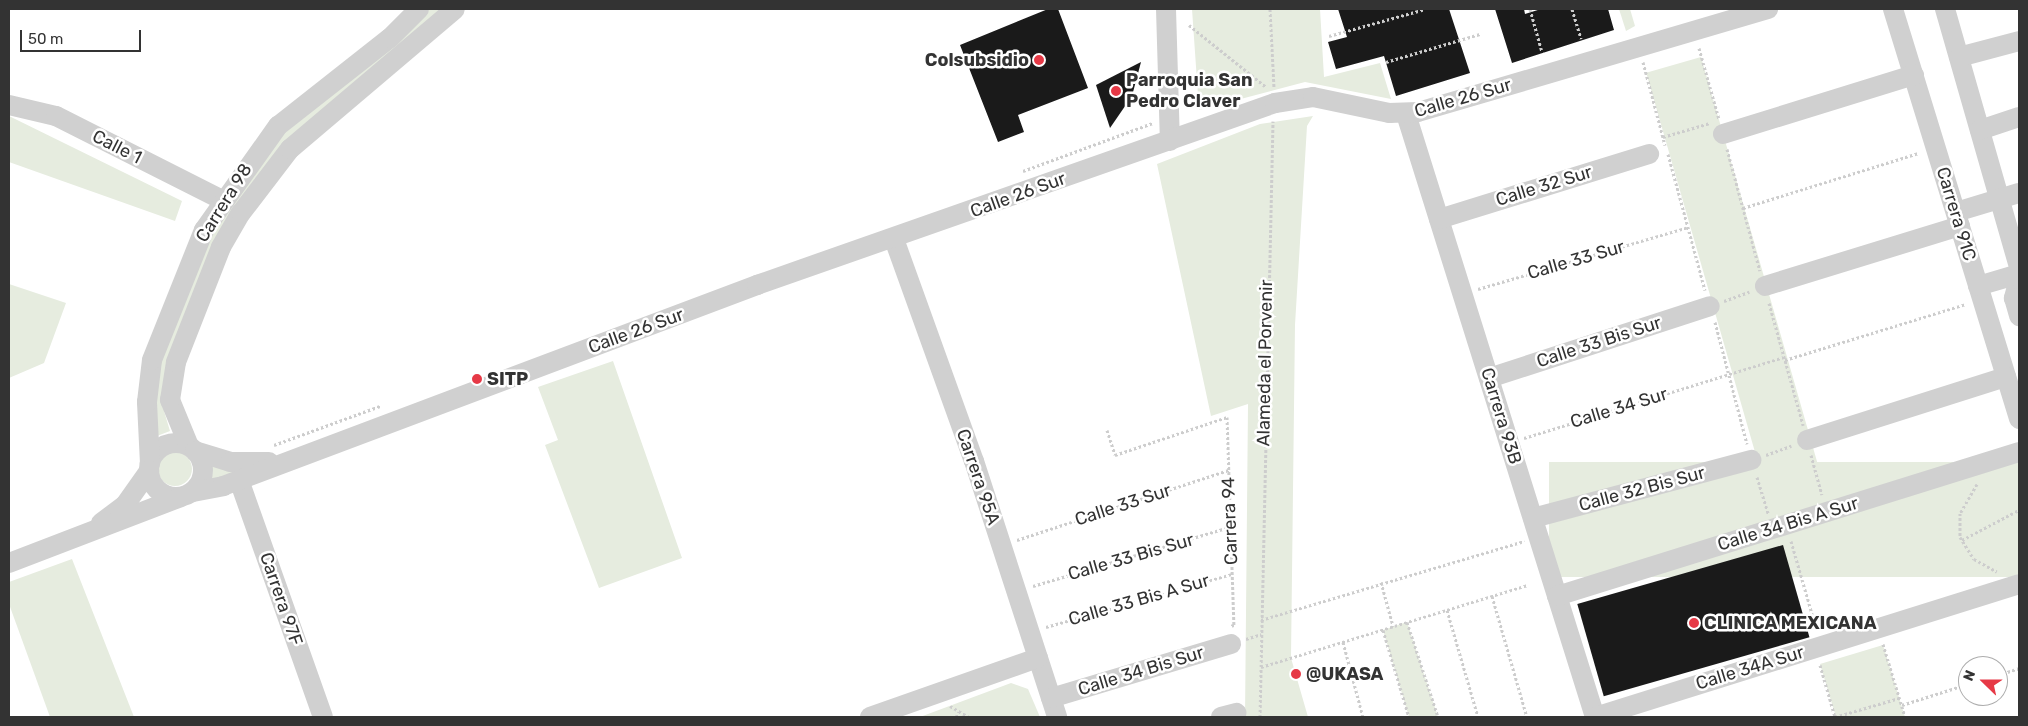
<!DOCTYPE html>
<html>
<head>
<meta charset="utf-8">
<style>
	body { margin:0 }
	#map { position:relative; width:2028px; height:726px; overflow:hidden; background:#fff; font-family:Rubik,sans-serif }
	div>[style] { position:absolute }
	.green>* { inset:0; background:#e6ecdf; transform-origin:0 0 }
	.round { border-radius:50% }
	.building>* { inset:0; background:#1a1a1a; transform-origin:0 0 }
	.path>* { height:3px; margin-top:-1.5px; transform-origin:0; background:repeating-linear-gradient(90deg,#cdcdcd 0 2.5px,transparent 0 5px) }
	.minor>* { height:20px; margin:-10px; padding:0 10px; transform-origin:10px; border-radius:10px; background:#d0d0d0 }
	.minor>.ring { margin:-10px; padding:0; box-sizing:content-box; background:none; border:20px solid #d0d0d0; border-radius:50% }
	.dots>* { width:14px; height:14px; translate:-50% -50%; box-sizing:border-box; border:2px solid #fff; border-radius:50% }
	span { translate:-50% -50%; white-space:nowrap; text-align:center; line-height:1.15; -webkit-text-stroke:5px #fff; paint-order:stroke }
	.poi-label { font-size:18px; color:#333; font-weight:700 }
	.right { translate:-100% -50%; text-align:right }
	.left { translate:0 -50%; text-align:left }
	.street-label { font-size:18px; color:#333 }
	.frame { position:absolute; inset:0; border:10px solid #333; pointer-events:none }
	.north { position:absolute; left:1958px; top:656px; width:50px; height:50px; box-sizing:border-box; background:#fff; border:1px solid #adadad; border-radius:50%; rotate:292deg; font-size:14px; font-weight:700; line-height:20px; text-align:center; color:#333 }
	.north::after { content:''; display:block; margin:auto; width:18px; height:22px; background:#e63946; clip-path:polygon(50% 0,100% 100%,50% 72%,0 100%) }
	.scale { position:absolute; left:20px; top:30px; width:121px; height:22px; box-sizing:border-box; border:2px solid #333; border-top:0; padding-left:6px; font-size:15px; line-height:18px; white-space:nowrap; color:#333; -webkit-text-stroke:4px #fff; paint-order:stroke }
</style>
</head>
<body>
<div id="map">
	<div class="green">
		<i style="clip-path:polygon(425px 9px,443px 9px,346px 89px,210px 251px,177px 334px,164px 385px,164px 411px,170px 431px,157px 436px,154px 406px,162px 349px,196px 258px,277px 140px)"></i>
		<i style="clip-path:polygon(1192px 9px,1320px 9px,1324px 77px,1380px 63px,1391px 99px,1305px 82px,1199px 110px)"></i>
		<i style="clip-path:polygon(1619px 9px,1630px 9px,1635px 26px,1626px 31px)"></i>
		<i style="left:1701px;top:57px;width:464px;height:57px;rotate:74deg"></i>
		<i style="clip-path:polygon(9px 116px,182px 201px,175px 221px,9px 162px)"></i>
		<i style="clip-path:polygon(1313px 116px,1307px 126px,1295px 325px,1291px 658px,1308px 717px,1245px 717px,1248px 404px,1211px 416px,1157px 164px,1260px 124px)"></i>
		<i style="clip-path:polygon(9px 284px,66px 303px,44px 363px,9px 378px)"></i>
		<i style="clip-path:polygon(613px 361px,682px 558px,599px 588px,545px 445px,558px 440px,538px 387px)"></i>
		<i class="round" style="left:158px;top:452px;width:34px;height:34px"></i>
		<i style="clip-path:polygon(208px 461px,240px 471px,207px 484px)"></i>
		<i style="left:2019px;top:462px;width:115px;height:470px;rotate:90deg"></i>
		<i style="clip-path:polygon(72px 559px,134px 717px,50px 717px,9px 604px,9px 582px)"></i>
		<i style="clip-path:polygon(1407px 622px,1438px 717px,1409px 717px,1383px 630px)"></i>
		<i style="clip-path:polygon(1883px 645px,1905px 717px,1836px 717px,1820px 664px)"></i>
		<i style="clip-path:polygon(1011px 683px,1028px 689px,1040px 717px,920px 717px)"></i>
	</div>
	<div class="building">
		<i style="clip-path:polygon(1048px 9px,1058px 9px,1088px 88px,1018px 115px,1024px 132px,998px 142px,960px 45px)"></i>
		<i style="clip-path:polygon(1338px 9px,1449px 9px,1470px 73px,1396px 96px,1384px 56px,1336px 69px,1328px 42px,1347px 37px)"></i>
		<i style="clip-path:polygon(1495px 9px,1524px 9px,1525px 14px,1541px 9px,1608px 9px,1614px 30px,1512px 63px)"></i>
		<i style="clip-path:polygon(1141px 62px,1132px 96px,1110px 128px,1096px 85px)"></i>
		<i style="left:1783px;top:545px;width:96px;height:214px;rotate:74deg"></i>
	</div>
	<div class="path">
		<i style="left:1270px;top:9px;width:78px;rotate:87.1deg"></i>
		<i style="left:1530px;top:9px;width:45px;rotate:74.4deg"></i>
		<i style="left:1572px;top:9px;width:31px;rotate:73deg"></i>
		<i style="left:1189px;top:25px;width:99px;rotate:38.8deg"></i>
		<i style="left:1329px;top:36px;width:100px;rotate:-15.7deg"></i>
		<i style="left:1699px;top:48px;width:74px;rotate:74.3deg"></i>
		<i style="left:1386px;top:62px;width:98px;rotate:-16.6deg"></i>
		<i style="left:1643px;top:62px;width:86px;rotate:75.2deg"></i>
		<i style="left:1663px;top:137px;width:49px;rotate:-16.6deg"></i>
		<i style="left:1727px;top:149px;width:126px;rotate:74.9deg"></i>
		<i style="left:1668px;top:154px;width:141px;rotate:74.8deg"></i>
		<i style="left:1023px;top:171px;width:139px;rotate:-20.3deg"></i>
		<i style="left:1743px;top:208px;width:184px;rotate:-17.4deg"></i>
		<i style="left:1478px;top:289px;width:220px;rotate:-16.4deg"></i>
		<i style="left:1724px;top:301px;width:27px;rotate:-20deg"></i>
		<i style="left:1769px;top:303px;width:127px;rotate:74.4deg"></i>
		<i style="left:1715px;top:322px;width:126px;rotate:75.3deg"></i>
		<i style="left:1785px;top:360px;width:189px;rotate:-17.2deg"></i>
		<i style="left:1107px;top:430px;width:26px;rotate:72deg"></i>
		<i style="left:1115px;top:455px;width:118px;rotate:-18.7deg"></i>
		<i style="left:1227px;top:417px;width:208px;rotate:88.1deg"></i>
		<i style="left:1234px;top:625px;width:4px;rotate:166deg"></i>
		<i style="left:1524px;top:438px;width:272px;rotate:-17.3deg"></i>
		<i style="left:274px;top:445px;width:113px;rotate:-20.2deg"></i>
		<i style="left:1766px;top:455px;width:27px;rotate:-20deg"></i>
		<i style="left:1811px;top:455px;width:41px;rotate:74.6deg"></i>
		<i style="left:1757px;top:477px;width:39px;rotate:73deg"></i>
		<i style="left:1977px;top:484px;width:34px;rotate:120deg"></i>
		<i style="left:1960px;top:513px;width:24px;rotate:90deg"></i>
		<i style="left:1960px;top:537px;width:26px;rotate:58deg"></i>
		<i style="left:1974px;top:559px;width:26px;rotate:29deg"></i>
		<i style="left:1017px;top:540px;width:223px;rotate:-18.3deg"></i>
		<i style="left:1962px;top:540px;width:64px;rotate:-27.8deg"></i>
		<i style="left:1791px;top:541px;width:94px;rotate:73.9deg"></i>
		<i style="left:1381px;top:582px;width:46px;rotate:74.7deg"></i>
		<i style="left:1033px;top:586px;width:206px;rotate:-16.7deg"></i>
		<i style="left:1492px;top:596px;width:126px;rotate:73.9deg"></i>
		<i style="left:1447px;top:610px;width:111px;rotate:73.8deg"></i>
		<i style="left:1261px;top:620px;width:275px;rotate:-16.7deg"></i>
		<i style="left:1407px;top:622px;width:100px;rotate:71.9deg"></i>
		<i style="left:1046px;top:627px;width:193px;rotate:-15.9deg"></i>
		<i style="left:1383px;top:630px;width:91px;rotate:73.4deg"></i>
		<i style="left:1246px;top:639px;width:16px;rotate:-18deg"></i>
		<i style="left:1343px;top:642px;width:78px;rotate:75.1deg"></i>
		<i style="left:1883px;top:644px;width:76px;rotate:73.2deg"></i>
		<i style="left:1820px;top:665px;width:54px;rotate:73.9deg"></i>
		<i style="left:1261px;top:667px;width:278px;rotate:-17.1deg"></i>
		<i style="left:1998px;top:675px;width:22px;rotate:-18deg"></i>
		<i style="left:1902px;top:705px;width:69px;rotate:-17.7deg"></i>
		<i style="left:950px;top:706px;width:22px;rotate:30deg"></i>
		<i style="left:956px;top:717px;width:6px;rotate:-59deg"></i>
		<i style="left:1260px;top:717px;width:596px;rotate:-88.75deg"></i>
		<i style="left:1835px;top:717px;width:67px;rotate:-16.5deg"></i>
	</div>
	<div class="minor">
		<i style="left:1166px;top:9px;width:132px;rotate:88.3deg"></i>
		<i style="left:1893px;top:9px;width:429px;rotate:72.9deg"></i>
		<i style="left:1945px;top:9px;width:268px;rotate:74deg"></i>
		<i style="left:1959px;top:57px;width:62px;rotate:-14.9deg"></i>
		<i style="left:9px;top:105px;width:48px;rotate:13.2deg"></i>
		<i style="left:56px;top:116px;width:186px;rotate:26.8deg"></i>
		<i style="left:1406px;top:114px;width:632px;rotate:72.6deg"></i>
		<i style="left:1980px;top:130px;width:41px;rotate:-18.4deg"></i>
		<i style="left:1723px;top:134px;width:200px;rotate:-17.2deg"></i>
		<i style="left:1956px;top:212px;width:66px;rotate:-16.8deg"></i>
		<i style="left:1439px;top:219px;width:220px;rotate:-17.2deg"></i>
		<i style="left:894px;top:239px;width:236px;rotate:70.2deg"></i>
		<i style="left:974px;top:461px;width:269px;rotate:72deg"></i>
		<i style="left:2019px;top:279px;width:20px;rotate:105deg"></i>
		<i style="left:2014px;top:298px;width:19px;rotate:74deg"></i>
		<i style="left:1765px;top:286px;width:204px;rotate:-17.1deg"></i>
		<i style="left:1978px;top:286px;width:43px;rotate:-16.3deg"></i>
		<i style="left:1489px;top:378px;width:232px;rotate:-18deg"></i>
		<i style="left:1807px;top:440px;width:209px;rotate:-17.6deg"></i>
		<i class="ring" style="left:149px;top:443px;width:34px;height:34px"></i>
		<i style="left:189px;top:446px;width:50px;rotate:-112.4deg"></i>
		<i style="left:170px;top:400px;width:38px;rotate:-81deg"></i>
		<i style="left:176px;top:362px;width:123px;rotate:-68.6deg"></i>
		<i style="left:221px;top:247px;width:39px;rotate:-60deg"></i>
		<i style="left:241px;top:213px;width:81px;rotate:-52.6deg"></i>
		<i style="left:290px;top:149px;width:216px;rotate:-40.3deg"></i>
		<i style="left:195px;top:451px;width:37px;rotate:17deg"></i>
		<i style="left:230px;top:462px;width:39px"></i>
		<i style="left:150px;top:464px;width:62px;rotate:-92.8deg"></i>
		<i style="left:147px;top:402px;width:42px;rotate:-83.2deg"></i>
		<i style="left:152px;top:360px;width:140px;rotate:-68.2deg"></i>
		<i style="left:204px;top:230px;width:128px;rotate:-54.6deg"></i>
		<i style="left:278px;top:126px;width:142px;rotate:-38.2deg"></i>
		<i style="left:390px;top:38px;width:41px;rotate:-45deg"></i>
		<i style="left:239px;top:480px;width:251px;rotate:70.5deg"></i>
		<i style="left:193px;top:492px;width:31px;rotate:-11deg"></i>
		<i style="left:223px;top:486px;width:571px;rotate:-20.63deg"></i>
		<i style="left:757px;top:285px;width:549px;rotate:-19.36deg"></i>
		<i style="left:1275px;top:103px;width:38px;rotate:-9deg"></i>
		<i style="left:1313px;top:97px;width:78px;rotate:11.9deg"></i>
		<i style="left:1389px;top:113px;width:29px;rotate:-2deg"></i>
		<i style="left:1418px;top:112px;width:365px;rotate:-16.4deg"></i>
		<i style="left:1533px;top:518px;width:226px;rotate:-14.9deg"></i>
		<i style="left:101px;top:523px;width:30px;rotate:-37deg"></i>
		<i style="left:125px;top:505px;width:42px;rotate:-54.8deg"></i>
		<i style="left:9px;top:563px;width:184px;rotate:-21deg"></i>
		<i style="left:1557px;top:596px;width:484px;rotate:-17.3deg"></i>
		<i style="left:1051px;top:698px;width:188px;rotate:-16.7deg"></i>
		<i style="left:870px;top:717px;width:178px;rotate:-19.4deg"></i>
		<i style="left:1221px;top:717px;width:16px;rotate:-15deg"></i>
		<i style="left:1595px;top:717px;width:444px;rotate:-17.4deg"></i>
	</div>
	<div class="dots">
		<i style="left:1039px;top:60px;background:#e63946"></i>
		<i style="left:1116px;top:91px;background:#e63946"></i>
		<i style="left:477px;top:379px;background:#e63946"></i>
		<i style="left:1694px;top:623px;background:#e63946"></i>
		<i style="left:1296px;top:674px;background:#e63946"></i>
	</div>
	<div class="poi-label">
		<span class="right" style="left:1029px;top:60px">Colsubsidio</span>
		<span class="left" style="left:1126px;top:91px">Parroquia San<br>Pedro Claver</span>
		<span class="left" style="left:487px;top:379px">SITP</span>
		<span class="left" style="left:1704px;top:623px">CLINICA MEXICANA</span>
		<span class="left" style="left:1306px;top:674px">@UKASA</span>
	</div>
	<div class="street-label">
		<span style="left:1463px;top:98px;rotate:-16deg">Calle 26 Sur</span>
		<span style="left:117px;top:147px;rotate:27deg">Calle 1</span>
		<span style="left:1544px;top:186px;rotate:-17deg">Calle 32 Sur</span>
		<span style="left:1018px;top:195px;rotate:-20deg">Calle 26 Sur</span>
		<span style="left:224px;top:203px;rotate:-58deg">Carrera 98</span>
		<span style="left:1956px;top:214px;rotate:73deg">Carrera 91C</span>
		<span style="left:1576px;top:260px;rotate:-16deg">Calle 33 Sur</span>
		<span style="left:636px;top:331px;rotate:-20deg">Calle 26 Sur</span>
		<span style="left:1599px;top:342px;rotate:-18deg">Calle 33 Bis Sur</span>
		<span style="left:1265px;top:363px;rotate:-89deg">Alameda el Porvenir</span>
		<span style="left:1619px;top:408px;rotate:-17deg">Calle 34 Sur</span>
		<span style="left:1501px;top:416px;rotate:73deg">Carrera 93B</span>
		<span style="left:978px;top:477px;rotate:71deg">Carrera 95A</span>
		<span style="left:1642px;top:489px;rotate:-15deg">Calle 32 Bis Sur</span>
		<span style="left:1123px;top:505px;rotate:-18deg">Calle 33 Sur</span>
		<span style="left:1230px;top:521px;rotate:-92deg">Carrera 94</span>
		<span style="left:1788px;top:524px;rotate:-17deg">Calle 34 Bis A Sur</span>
		<span style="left:1131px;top:557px;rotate:-16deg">Calle 33 Bis Sur</span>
		<span style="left:281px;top:599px;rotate:71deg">Carrera 97F</span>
		<span style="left:1139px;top:600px;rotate:-16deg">Calle 33 Bis A Sur</span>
		<span style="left:1750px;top:668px;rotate:-17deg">Calle 34A Sur</span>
		<span style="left:1141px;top:671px;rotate:-17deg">Calle 34 Bis Sur</span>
	</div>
	<div class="frame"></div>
	<div class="north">N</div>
	<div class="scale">50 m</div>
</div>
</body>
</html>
